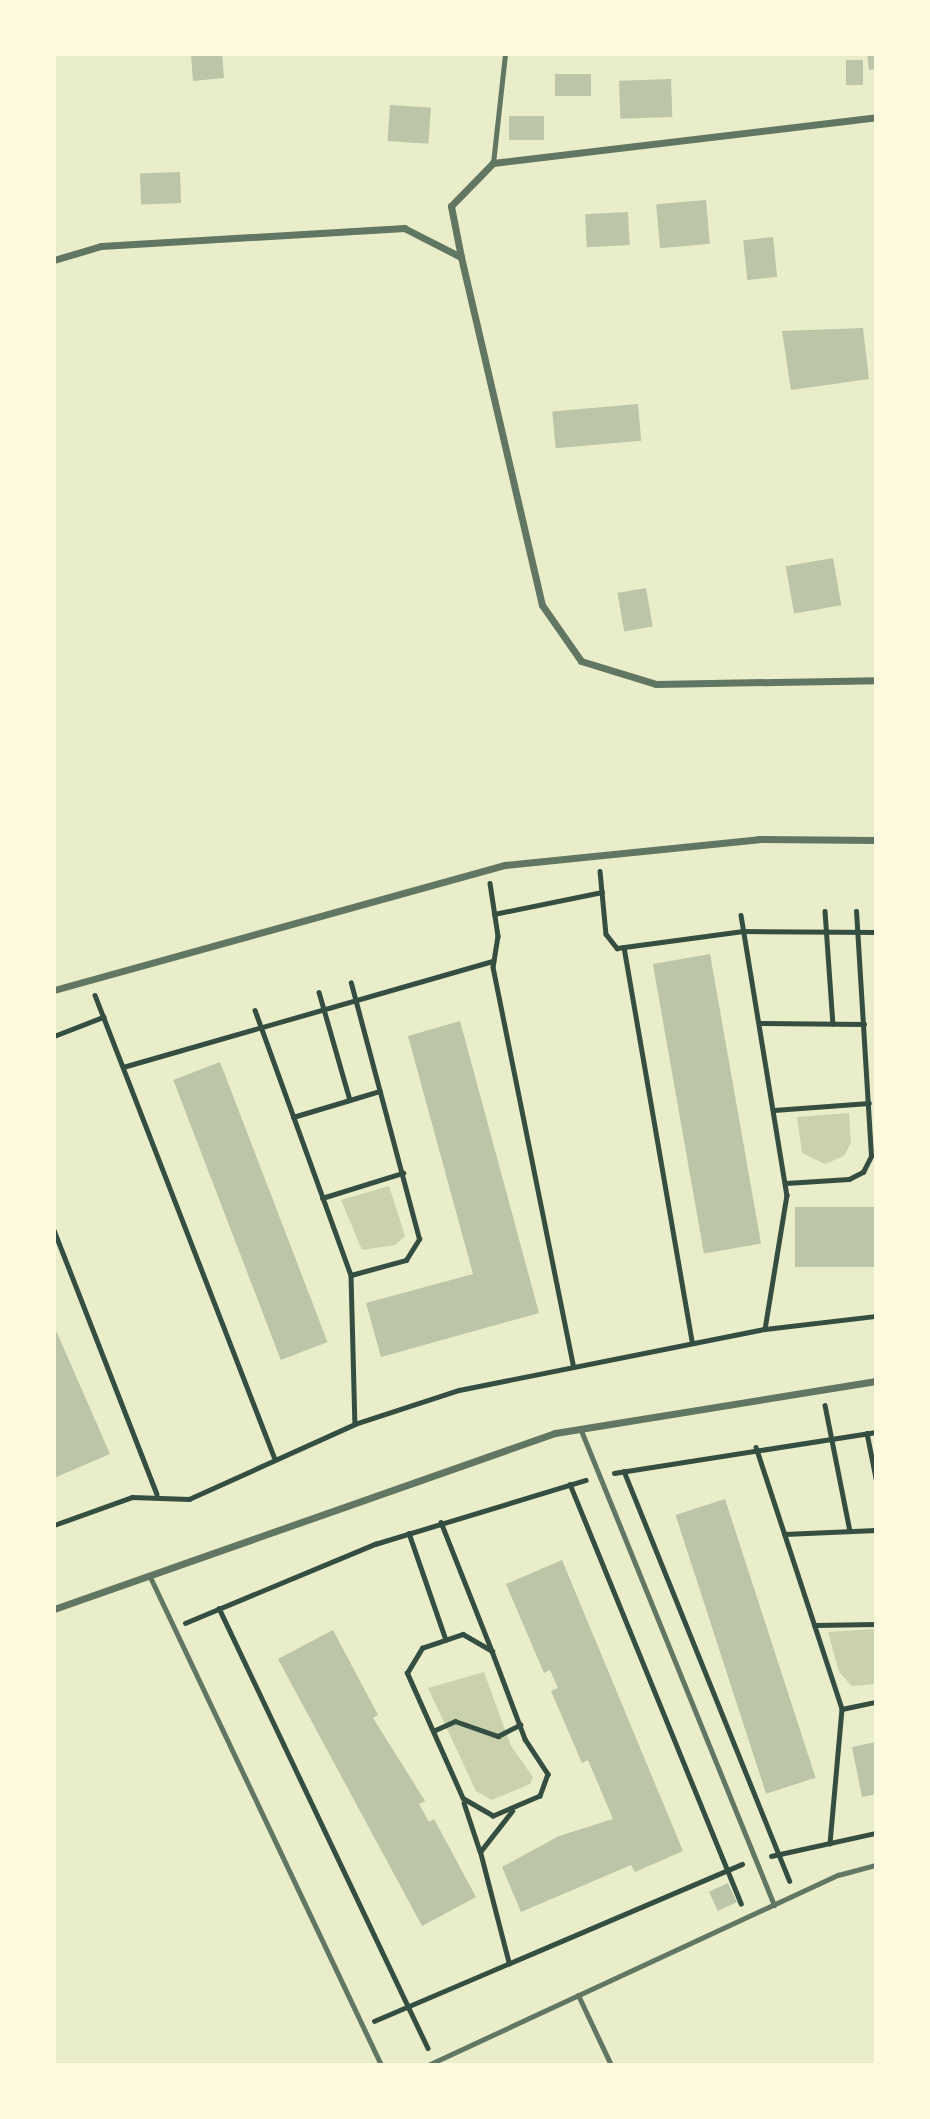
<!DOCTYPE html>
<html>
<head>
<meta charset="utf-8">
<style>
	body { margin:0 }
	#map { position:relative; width:930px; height:2119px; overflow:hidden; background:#e9edc9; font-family:Ubuntu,sans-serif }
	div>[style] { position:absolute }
	.green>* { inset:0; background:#cad2ad }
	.building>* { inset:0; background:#bcc5a7; transform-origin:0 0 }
	.path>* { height:4.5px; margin:-2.25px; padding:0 2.25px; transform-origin:2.25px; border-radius:2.25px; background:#344e41 }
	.service>* { height:5px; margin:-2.5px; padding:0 2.5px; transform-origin:2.5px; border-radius:2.5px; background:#617663 }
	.minor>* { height:7px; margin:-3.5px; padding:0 3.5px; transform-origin:3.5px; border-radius:3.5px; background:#617663 }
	span { translate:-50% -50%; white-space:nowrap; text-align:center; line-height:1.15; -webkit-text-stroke:5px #fefae0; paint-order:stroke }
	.frame { position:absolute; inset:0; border:56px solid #fefae0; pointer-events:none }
</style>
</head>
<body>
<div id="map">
	<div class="green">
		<i style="clip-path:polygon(849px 1113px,851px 1143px,844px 1156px,825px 1164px,802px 1153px,797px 1117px)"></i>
		<i style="clip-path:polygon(389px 1186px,405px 1236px,395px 1245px,362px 1250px,341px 1200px)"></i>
		<i style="clip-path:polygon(876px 1629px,876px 1684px,852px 1686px,839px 1672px,828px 1632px)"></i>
		<i style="clip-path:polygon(484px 1672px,511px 1746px,533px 1777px,530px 1784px,492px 1800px,476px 1791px,428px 1688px)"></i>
	</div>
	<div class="building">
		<i style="clip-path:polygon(201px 54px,222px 54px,224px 78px,193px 81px,191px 55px)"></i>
		<i style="clip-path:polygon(867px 54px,876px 54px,876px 69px,869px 70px)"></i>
		<i style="left:846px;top:60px;width:17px;height:25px"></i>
		<i style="left:555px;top:74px;width:36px;height:22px"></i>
		<i style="left:671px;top:79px;width:38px;height:52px;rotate:88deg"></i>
		<i style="left:390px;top:105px;width:41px;height:36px;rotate:4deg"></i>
		<i style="left:509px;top:116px;width:35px;height:24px"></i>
		<i style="left:180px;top:172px;width:31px;height:40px;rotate:88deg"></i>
		<i style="left:706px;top:200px;width:44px;height:50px;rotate:85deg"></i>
		<i style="left:628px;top:212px;width:33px;height:43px;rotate:87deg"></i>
		<i style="left:773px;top:237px;width:40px;height:30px;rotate:84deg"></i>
		<i style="clip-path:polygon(863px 328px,869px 379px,791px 390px,782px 331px)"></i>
		<i style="left:638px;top:404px;width:37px;height:86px;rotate:85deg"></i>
		<i style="left:833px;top:558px;width:48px;height:48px;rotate:80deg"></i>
		<i style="left:646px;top:588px;width:39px;height:29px;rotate:80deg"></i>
		<i style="left:710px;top:954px;width:294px;height:58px;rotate:80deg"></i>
		<i style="clip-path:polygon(460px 1021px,539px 1313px,381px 1357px,366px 1303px,473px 1274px,408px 1036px)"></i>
		<i style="left:220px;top:1062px;width:300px;height:50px;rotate:69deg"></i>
		<i style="left:876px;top:1207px;width:60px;height:81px;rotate:90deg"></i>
		<i style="clip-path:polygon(54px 1326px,110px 1454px,54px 1478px)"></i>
		<i style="left:725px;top:1499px;width:293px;height:52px;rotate:72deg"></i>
		<i style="clip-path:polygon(562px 1560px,683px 1851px,635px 1872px,631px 1865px,521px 1912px,502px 1867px,559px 1836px,613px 1819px,588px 1760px,582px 1763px,551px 1691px,558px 1688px,550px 1670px,544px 1673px,506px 1584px)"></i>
		<i style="clip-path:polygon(333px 1630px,378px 1715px,373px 1718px,425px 1801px,419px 1804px,429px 1822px,434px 1819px,476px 1897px,422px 1926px,278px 1659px)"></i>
		<i style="clip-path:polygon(876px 1742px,876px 1794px,862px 1797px,852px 1747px)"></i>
		<i style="left:728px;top:1883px;width:21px;height:21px;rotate:65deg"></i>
	</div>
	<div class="path">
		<i style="left:600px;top:871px;width:63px;rotate:84.6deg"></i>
		<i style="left:606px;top:934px;width:18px;rotate:52deg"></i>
		<i style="left:617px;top:948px;width:127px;rotate:-7.7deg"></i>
		<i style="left:743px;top:931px;width:133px;rotate:0.4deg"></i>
		<i style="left:490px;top:883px;width:54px;rotate:81.4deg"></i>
		<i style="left:498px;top:936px;width:31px;rotate:99deg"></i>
		<i style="left:493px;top:967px;width:405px;rotate:78.6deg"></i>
		<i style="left:825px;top:911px;width:113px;rotate:86deg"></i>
		<i style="left:494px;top:914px;width:110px;rotate:-11.5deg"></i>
		<i style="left:741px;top:915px;width:284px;rotate:80.7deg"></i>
		<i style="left:787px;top:1195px;width:136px;rotate:99.3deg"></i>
		<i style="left:624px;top:947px;width:401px;rotate:80.2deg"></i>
		<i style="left:319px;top:992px;width:112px;rotate:74deg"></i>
		<i style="left:350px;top:1100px;width:31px;rotate:-17deg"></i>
		<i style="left:95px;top:995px;width:497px;rotate:68.8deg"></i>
		<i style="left:255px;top:1010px;width:282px;rotate:70.1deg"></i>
		<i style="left:351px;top:1275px;width:149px;rotate:88.5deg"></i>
		<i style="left:759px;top:1023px;width:105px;rotate:0.5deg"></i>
		<i style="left:54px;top:1036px;width:53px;rotate:-21.2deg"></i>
		<i style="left:123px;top:1067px;width:385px;rotate:-16deg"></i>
		<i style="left:774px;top:1110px;width:95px;rotate:-4.2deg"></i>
		<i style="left:293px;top:1117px;width:59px;rotate:-16.6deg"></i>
		<i style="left:786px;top:1183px;width:63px;rotate:-3.6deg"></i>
		<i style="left:849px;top:1179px;width:16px;rotate:-27deg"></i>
		<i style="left:863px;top:1172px;width:18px;rotate:-63deg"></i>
		<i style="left:871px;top:1156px;width:245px;rotate:-93.5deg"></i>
		<i style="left:322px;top:1198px;width:85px;rotate:-17.2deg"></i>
		<i style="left:54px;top:1230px;width:283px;rotate:68.7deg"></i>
		<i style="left:351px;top:1275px;width:57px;rotate:-15.3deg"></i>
		<i style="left:406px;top:1260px;width:25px;rotate:-58deg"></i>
		<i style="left:419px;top:1239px;width:265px;rotate:-104.9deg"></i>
		<i style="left:825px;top:1405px;width:128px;rotate:78.8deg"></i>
		<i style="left:867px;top:1433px;width:46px;rotate:78.7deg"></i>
		<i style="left:756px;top:1447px;width:276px;rotate:71.8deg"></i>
		<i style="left:842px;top:1709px;width:135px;rotate:95.1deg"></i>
		<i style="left:624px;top:1471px;width:442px;rotate:68deg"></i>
		<i style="left:614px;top:1473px;width:265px;rotate:-8.9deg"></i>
		<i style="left:570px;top:1484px;width:453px;rotate:67.8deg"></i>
		<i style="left:441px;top:1522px;width:139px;rotate:68.4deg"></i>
		<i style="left:492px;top:1651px;width:94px;rotate:69.4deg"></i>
		<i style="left:525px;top:1739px;width:42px;rotate:56.7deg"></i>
		<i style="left:548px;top:1774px;width:23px;rotate:110deg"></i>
		<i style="left:540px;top:1796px;width:51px;rotate:156.9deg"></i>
		<i style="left:493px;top:1816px;width:34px;rotate:-150deg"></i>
		<i style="left:463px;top:1799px;width:138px;rotate:-114deg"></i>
		<i style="left:407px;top:1673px;width:29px;rotate:-59deg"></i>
		<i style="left:422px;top:1648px;width:43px;rotate:-18.9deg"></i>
		<i style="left:463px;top:1634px;width:34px;rotate:30deg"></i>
		<i style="left:54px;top:1525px;width:83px;rotate:-19.7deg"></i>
		<i style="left:132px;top:1497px;width:57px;rotate:2deg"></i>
		<i style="left:189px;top:1499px;width:182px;rotate:-24.3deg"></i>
		<i style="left:355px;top:1424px;width:109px;rotate:-18.1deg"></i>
		<i style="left:459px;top:1390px;width:312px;rotate:-11.3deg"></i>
		<i style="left:765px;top:1329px;width:112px;rotate:-6.7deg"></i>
		<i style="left:409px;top:1533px;width:113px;rotate:70.9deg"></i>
		<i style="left:784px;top:1534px;width:92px;rotate:-2.5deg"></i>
		<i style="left:219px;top:1608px;width:487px;rotate:64.6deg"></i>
		<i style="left:185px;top:1623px;width:206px;rotate:-22.6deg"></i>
		<i style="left:375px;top:1544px;width:220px;rotate:-16.9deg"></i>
		<i style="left:814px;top:1625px;width:62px;rotate:-0.9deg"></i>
		<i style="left:842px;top:1709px;width:35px;rotate:-12deg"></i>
		<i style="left:433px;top:1731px;width:24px;rotate:-24deg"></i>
		<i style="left:455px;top:1721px;width:46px;rotate:19.2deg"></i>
		<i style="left:498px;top:1736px;width:25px;rotate:-27deg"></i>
		<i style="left:464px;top:1803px;width:51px;rotate:71.6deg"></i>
		<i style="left:771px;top:1856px;width:107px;rotate:-12.4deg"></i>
		<i style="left:509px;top:1964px;width:116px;rotate:-104.5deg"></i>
		<i style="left:480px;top:1852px;width:52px;rotate:-52deg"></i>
		<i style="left:374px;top:2021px;width:400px;rotate:-23.1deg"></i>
	</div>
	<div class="service">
		<i style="left:493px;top:163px;width:110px;rotate:-83.7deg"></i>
		<i style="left:580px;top:1428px;width:515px;rotate:67.87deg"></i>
		<i style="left:151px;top:1579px;width:538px;rotate:64.67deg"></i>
		<i style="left:578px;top:1995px;width:77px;rotate:64.8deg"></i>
		<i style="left:428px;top:2065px;width:452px;rotate:-24.9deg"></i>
		<i style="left:838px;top:1875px;width:39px;rotate:-15deg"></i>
	</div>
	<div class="minor">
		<i style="left:461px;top:257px;width:52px;rotate:-101.1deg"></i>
		<i style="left:451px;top:206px;width:60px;rotate:-45.7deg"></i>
		<i style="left:493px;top:163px;width:386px;rotate:-6.8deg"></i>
		<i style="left:54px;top:260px;width:49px;rotate:-16.6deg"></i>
		<i style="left:101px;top:246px;width:304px;rotate:-3.4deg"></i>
		<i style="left:404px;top:228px;width:64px;rotate:27deg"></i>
		<i style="left:461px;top:257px;width:357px;rotate:76.9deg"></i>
		<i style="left:542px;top:605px;width:68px;rotate:55.1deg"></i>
		<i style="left:581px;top:661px;width:78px;rotate:17deg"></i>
		<i style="left:656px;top:684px;width:220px;rotate:-1deg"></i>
		<i style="left:54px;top:990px;width:468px;rotate:-15.5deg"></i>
		<i style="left:505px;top:865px;width:255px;rotate:-5.8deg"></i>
		<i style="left:759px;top:839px;width:117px;rotate:0.5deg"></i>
		<i style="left:54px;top:1609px;width:531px;rotate:-19.36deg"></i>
		<i style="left:555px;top:1433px;width:325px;rotate:-9.2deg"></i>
	</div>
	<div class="frame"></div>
</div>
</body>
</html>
